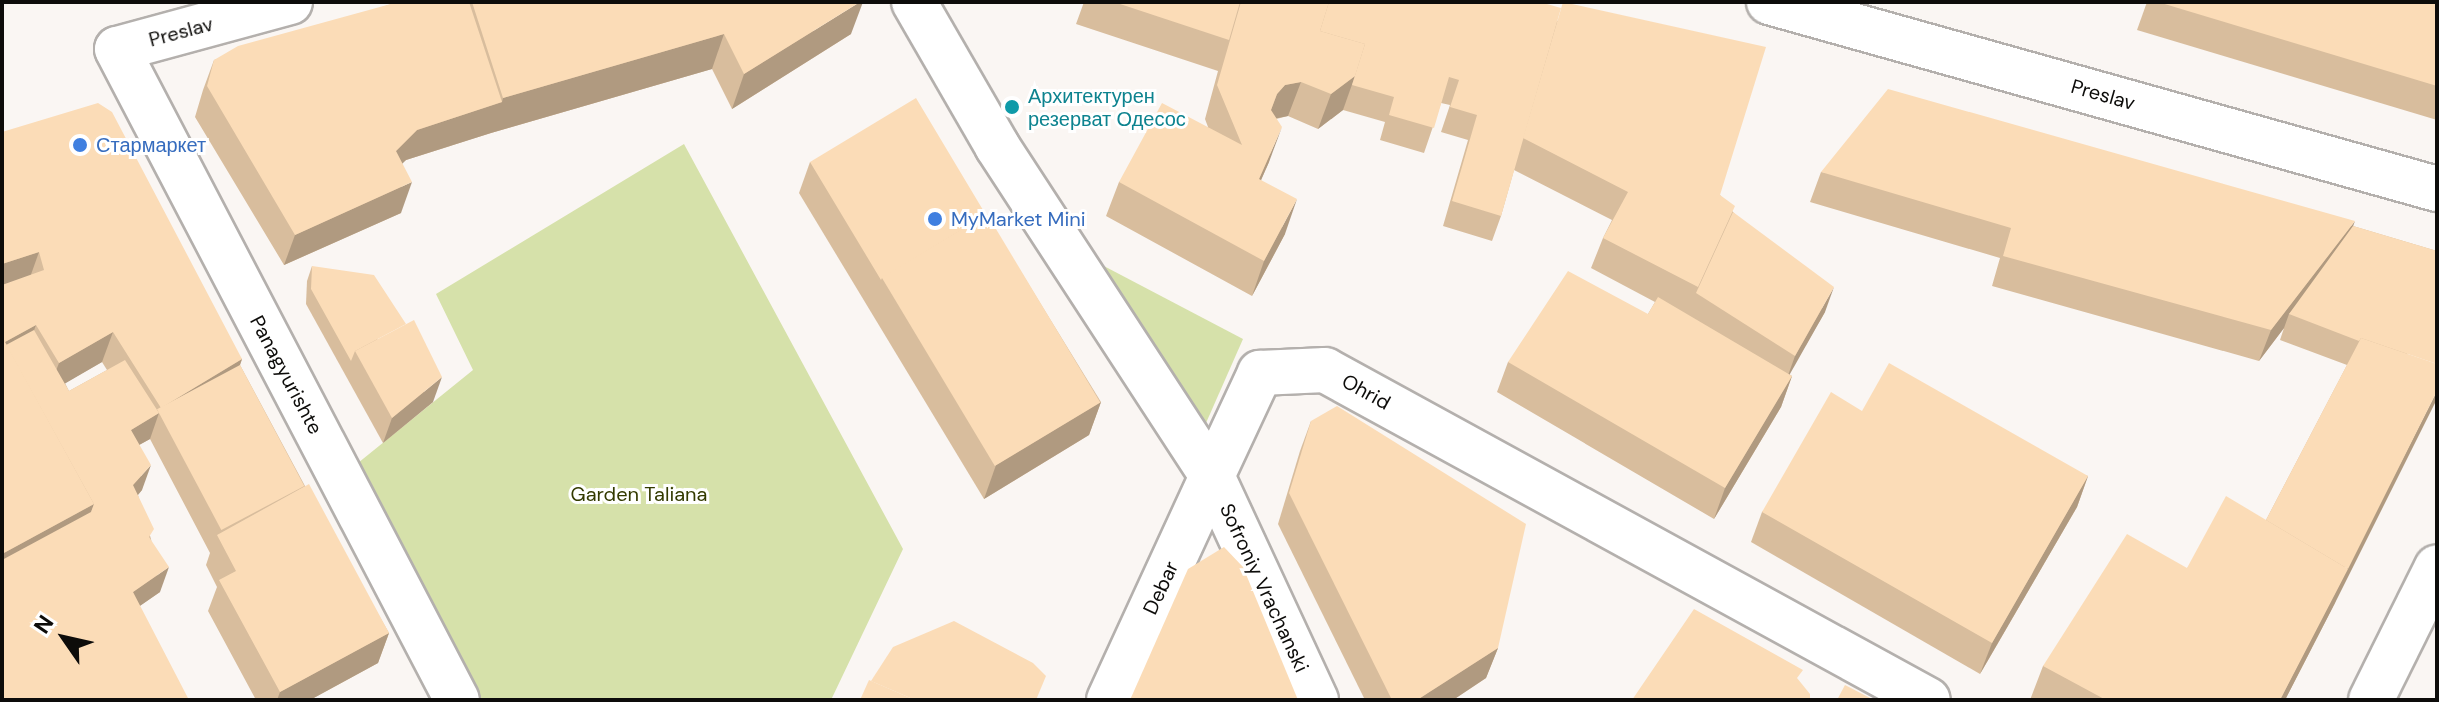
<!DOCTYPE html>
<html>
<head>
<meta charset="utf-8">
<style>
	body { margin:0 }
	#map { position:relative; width:2439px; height:702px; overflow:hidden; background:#faf6f3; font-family:"DM Sans",sans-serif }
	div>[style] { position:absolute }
	.green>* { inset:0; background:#d6e1aa }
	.roads { filter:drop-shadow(2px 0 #b4b0ad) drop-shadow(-2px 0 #b4b0ad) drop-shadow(0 2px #b4b0ad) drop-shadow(0 -2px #b4b0ad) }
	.pedestrian>* { height:44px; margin:-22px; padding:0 22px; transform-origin:22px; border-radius:22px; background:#fff }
	.minor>* { height:44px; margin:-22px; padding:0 22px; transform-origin:22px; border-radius:22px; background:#fff }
	.wall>* { inset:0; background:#d8bd9d }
	.shaded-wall>* { inset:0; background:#b09a80 }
	.building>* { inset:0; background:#fbdcb7; transform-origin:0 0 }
	.dots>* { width:22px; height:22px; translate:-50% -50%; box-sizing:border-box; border:4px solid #fff; border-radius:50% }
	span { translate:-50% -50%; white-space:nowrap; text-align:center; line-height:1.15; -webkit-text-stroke:6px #fff; paint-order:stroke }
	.street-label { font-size:20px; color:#0d0c0a }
	.culture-label { font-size:20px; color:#0d838f }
	.left { translate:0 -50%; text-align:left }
	.shop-label { font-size:20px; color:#366cbe }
	.park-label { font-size:20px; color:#333a00 }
	.frame { position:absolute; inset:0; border:4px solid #0d0c0a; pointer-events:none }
	.north { position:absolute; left:24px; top:598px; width:80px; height:80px; -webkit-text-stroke:6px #fff; paint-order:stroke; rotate:304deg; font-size:22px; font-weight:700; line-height:32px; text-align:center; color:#0d0c0a }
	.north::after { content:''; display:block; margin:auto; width:28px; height:36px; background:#0d0c0a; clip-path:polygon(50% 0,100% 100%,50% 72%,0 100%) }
</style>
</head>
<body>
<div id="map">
	<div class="green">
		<i style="clip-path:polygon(684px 144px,903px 549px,831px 700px,479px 700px,353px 467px,473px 370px,436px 294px)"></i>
		<i style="clip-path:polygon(1060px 243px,1243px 339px,1195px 448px)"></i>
	</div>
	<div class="roads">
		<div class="pedestrian">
			<i style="left:914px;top:2px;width:166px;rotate:60deg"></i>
			<i style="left:997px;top:146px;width:394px;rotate:56.9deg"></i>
			<i style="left:1212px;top:476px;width:114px;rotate:-65deg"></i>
			<i style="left:1260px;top:373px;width:65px;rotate:-2.6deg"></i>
			<i style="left:1325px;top:370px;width:687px;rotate:28.69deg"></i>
		</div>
		<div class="minor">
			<i style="left:290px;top:2px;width:179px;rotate:164.8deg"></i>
			<i style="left:117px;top:49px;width:734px;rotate:62.42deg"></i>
			<i style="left:1769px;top:2px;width:694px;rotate:15.64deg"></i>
			<i style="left:1212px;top:476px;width:247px;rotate:65.1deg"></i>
			<i style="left:1109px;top:700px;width:247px;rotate:-65.3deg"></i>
			<i style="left:2371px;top:700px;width:148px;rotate:-63.6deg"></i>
		</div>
	</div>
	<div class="wall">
		<i style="clip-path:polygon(398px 2px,472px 2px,851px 34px,732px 109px,712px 69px,491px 133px,406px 160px,402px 163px,401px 213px,284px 265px,195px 117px,203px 90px,214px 60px)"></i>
		<i style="clip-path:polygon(1084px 2px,1540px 2px,1720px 195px,1733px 212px,1825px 312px,1789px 374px,1792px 376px,1781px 407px,1714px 519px,1497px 392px,1508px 362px,1648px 314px,1655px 302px,1591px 268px,1603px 238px,1612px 220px,1514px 170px,1501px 216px,1492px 241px,1443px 226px,1468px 140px,1441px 132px,1450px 105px,1441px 103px,1424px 153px,1380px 140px,1385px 122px,1343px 110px,1318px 129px,1288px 116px,1276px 119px,1269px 162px,1261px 180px,1285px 234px,1252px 296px,1106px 216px,1119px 182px,1208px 127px,1205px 119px,1221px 60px,1218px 71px,1076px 24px)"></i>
		<i style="clip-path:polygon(2147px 2px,2437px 2px,2437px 120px,2137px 30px)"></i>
		<i style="clip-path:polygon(evenodd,2px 132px,242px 359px,240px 365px,305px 486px,389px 633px,378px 663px,310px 700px,256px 700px,208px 611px,217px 587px,206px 565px,210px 553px,150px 439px,139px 445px,142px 490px,138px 495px,151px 539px,160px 592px,2px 700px,2px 132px,102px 362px,107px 370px,69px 391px,65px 383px,102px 362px)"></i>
		<i style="clip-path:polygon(810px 162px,986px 215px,1101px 402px,1089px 435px,984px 499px,799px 193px)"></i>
		<i style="clip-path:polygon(1821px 172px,2353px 226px,2437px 251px,2335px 603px,2285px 700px,2030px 700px,2043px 666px,2187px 568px,2266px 520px,2347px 365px,2280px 340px,2284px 328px,2259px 361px,1992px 286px,2000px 258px,1810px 202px)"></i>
		<i style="clip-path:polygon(312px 266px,433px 402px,383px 443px,306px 304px,307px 281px)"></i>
		<i style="clip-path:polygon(1862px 411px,2088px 476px,2077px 507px,1980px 674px,1751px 542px,1762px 512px)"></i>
		<i style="clip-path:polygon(1311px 421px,1498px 648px,1486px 678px,1453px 700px,1365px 700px,1278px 524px,1300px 451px)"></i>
	</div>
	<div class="shaded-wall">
		<i style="clip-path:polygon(860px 2px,863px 2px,851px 34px,732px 109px,744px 74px)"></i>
		<i style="clip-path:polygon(724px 34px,712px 69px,491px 133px,406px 160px,385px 181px,396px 151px,417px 130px,502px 102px,503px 98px)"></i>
		<i style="clip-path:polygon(1355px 76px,1343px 110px,1318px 129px,1331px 94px)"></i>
		<i style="clip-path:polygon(1301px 82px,1288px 116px,1273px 119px,1264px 128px,1277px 94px,1285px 85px)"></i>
		<i style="clip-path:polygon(1282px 127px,1269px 162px,1246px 214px,1259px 179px)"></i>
		<i style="clip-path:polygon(412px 182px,401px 213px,284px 265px,295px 235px)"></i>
		<i style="clip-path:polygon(1297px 199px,1285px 234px,1252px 296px,1264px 261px)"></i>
		<i style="clip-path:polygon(2355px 221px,2344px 251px,2289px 314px,2284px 328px,2259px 361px,2271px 330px)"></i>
		<i style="clip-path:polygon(39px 252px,28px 283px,2px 291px,2px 264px)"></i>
		<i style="clip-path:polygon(1834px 287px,1825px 312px,1786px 381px,1795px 356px)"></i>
		<i style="clip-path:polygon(36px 325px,25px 355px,3px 343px)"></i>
		<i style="clip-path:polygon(113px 332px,102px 362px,47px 394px,59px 363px)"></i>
		<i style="clip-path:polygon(242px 359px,231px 390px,159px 413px,161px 408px)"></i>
		<i style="clip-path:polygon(1792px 376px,1781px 407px,1714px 519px,1725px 488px)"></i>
		<i style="clip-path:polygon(442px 377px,433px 402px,383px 443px,392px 418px)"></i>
		<i style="clip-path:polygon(2437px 391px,2437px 399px,2335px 603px,2285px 700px,2280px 700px)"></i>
		<i style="clip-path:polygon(1101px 402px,1089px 435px,984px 499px,996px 465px)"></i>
		<i style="clip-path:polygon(159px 413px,150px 439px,121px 455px,131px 430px)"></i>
		<i style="clip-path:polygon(151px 465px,142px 490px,124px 511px,133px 485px)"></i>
		<i style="clip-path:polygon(2088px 476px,2077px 507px,1980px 674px,1992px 643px)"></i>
		<i style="clip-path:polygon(94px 504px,82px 538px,2px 580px,2px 554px)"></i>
		<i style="clip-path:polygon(169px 567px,160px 592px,124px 617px,133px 592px)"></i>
		<i style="clip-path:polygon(389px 633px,378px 663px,310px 700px,277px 700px,280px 692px)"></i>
		<i style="clip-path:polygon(1498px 648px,1486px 678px,1453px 700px,1417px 700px)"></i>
	</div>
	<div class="building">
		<i style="clip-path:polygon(398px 2px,469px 2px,502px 102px,417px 130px,396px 151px,412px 182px,295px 235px,207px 86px,214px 60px,238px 46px)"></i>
		<i style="clip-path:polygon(472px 2px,860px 2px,744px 74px,724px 34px,503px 98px)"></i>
		<i style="clip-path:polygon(1114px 2px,1240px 2px,1229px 40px)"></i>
		<i style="clip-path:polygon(1241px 2px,1329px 2px,1320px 31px,1365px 44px,1355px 76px,1331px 94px,1301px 82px,1285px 85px,1277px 94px,1271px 110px,1282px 127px,1259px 179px,1297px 199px,1264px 261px,1119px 182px,1162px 103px,1242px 145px,1217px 85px)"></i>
		<i style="clip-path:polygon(1329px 2px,1540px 2px,1561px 8px,1501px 216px,1452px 201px,1477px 115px,1450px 107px,1459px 80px,1449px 77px,1434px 128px,1389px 115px,1394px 97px,1352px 85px,1365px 44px,1320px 31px)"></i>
		<i style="clip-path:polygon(1563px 2px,1766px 47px,1720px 195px,1735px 206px,1698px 287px,1603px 238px,1628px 192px,1523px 138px)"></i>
		<i style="clip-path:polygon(2158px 2px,2437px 2px,2437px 86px)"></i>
		<i style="clip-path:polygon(1888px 89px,2355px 221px,2271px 330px,2003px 256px,2011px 228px,1821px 172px)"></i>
		<i style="clip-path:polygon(916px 98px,986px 215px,882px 278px,881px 280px,810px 162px)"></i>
		<i style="clip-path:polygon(98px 103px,112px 112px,242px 359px,161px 408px,113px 332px,59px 363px,36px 325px,5px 342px,4px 340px,2px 341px,2px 285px,44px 270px,39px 252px,2px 264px,2px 132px)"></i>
		<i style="clip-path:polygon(1733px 212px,1834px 287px,1795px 356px,1696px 293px)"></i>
		<i style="left:987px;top:214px;width:220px;height:123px;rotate:59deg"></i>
		<i style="clip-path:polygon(2353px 226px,2437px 251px,2437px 364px,2361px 338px,2359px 341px,2289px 314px)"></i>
		<i style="clip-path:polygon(312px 266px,374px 275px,406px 324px,355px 351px,351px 361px,311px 289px)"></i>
		<i style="clip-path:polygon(1568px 271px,1648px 314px,1658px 297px,1792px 376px,1725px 488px,1508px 362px)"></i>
		<i style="clip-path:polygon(414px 320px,442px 377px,392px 418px,355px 351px)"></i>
		<i style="clip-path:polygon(34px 330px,69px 391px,125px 360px,159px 413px,131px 430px,151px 465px,133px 485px,154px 529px,149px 537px,169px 567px,133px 592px,189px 700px,2px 700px,2px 560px,91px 512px,94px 504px,6px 345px)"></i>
		<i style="clip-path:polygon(2361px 338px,2437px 364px,2437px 391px,2346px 573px,2348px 569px,2266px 520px)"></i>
		<i style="clip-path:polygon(4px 340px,94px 504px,2px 554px,2px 341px)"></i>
		<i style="clip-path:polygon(1889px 363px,2088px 476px,1992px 643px,1762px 512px,1831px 392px,1862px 411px)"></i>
		<i style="left:240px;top:365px;width:137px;height:94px;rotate:62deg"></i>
		<i style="clip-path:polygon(1337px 406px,1526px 524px,1498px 648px,1417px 700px,1392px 700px,1289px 493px,1311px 421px)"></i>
		<i style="clip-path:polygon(309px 484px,389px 633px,280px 692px,219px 580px,236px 571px,217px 535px)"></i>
		<i style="clip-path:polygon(2226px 496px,2348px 569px,2280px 700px,2106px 700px,2043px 666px,2127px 534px,2187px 568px)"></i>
		<i style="clip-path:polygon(1224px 547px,1243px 567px,1298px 700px,1130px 700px,1188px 569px)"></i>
		<i style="clip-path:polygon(1694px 609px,1803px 670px,1797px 678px,1810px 694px,1810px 700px,1632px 700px)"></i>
		<i style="clip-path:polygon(954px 621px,1033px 663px,1046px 676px,1036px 700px,915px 700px,871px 681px,893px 647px)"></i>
		<i style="clip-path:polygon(869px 680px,915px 700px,860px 700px)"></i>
		<i style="clip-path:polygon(1845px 685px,1874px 700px,1837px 700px)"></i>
	</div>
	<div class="dots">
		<i style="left:1012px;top:107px;background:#0f9aa8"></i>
		<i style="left:80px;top:145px;background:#3f7fe0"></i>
		<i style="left:935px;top:219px;background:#3f7fe0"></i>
	</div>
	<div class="street-label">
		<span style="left:181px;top:32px;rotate:-15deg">Preslav</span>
		<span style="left:2103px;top:95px;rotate:16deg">Preslav</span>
		<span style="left:286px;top:375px;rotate:62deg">Panagyurishte</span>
		<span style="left:1366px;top:392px;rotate:29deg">Ohrid</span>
		<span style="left:1161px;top:588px;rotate:-65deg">Debar</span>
		<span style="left:1264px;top:588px;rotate:65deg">Sofroniy Vrachanski</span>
	</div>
	<div class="culture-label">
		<span class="left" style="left:1028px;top:108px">Архитектурен<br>резерват Одесос</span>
	</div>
	<div class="shop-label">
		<span class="left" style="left:96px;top:145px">Стармаркет</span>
		<span class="left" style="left:951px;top:219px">MyMarket Mini</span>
	</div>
	<div class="park-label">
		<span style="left:639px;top:494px">Garden Taliana</span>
	</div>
	<div class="frame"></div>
	<div class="north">N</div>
</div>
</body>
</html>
